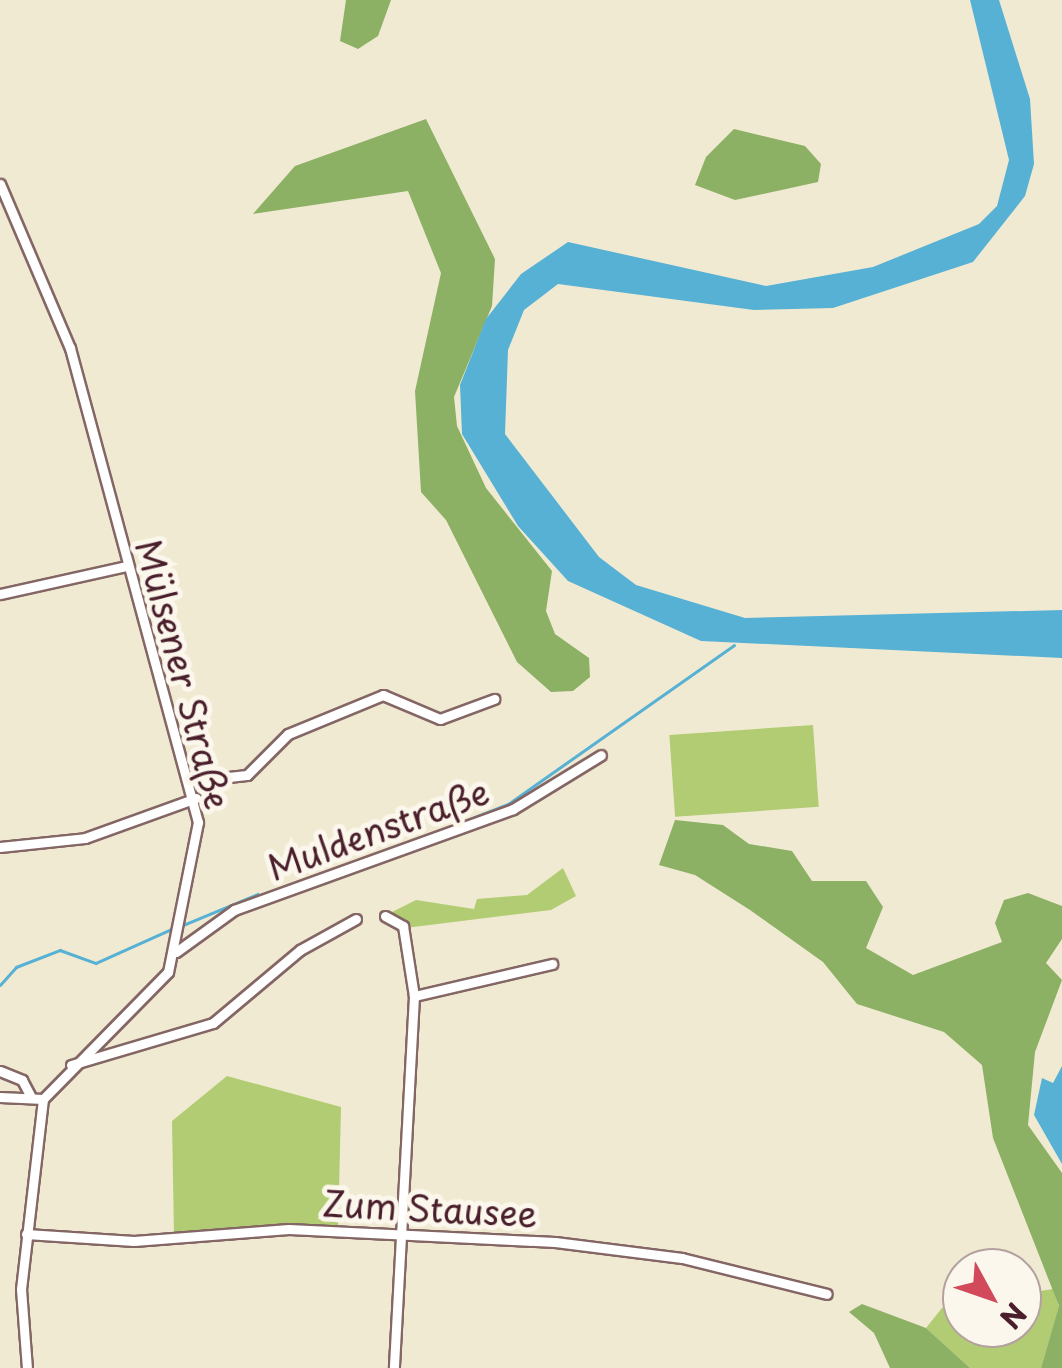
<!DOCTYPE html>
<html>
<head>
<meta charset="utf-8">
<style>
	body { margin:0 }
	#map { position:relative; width:1062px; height:1368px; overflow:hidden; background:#f1ead2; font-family:"Playpen Sans",sans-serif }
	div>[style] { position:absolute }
	.green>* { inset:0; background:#b1cc72; transform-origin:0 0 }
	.forest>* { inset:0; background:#8cb064 }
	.water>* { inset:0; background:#56b1d4 }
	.stream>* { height:2.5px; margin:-1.25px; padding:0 1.25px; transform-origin:1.25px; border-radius:1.25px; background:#56b1d4 }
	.roads { filter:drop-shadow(2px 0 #846665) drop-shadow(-2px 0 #846665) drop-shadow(0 2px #846665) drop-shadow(0 -2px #846665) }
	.minor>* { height:9px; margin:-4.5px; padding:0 4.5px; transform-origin:4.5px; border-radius:4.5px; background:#fff }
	span { translate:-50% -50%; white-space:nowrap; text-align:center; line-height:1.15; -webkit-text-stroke:10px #fbf7ec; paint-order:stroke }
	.street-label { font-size:35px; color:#4a1f2b }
	.north { position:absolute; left:942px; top:1248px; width:100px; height:100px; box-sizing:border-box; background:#fbf7ec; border:2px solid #b4a19f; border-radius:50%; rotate:130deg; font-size:28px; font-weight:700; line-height:40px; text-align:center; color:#4a1f2b }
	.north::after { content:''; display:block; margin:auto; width:35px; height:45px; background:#d1495b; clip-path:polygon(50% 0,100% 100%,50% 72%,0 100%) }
</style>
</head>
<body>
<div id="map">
	<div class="green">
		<i style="left:813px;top:725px;width:82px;height:144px;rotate:86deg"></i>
		<i style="clip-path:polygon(563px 868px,576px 896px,551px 910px,405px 928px,392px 912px,416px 900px,474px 909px,477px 899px,527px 895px)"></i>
		<i style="clip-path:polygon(227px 1076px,341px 1107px,338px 1231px,174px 1236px,172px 1121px)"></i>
		<i style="clip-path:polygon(1053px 1289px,1059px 1307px,1041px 1368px,970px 1368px,926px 1328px,942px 1308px,962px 1304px,962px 1328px,1022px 1328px,1022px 1294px)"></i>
	</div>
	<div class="forest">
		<i style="clip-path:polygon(346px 0,391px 0,378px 36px,358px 49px,340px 41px)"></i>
		<i style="clip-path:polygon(426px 119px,495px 259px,492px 306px,454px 397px,457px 426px,486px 488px,552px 571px,546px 611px,555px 634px,589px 658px,590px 677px,573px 691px,551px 692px,517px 662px,446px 520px,421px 492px,415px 391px,441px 273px,408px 191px,253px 214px,295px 166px)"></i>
		<i style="clip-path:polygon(734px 129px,805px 146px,821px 164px,818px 182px,735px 200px,695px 185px,706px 157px)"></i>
		<i style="clip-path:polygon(675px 820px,723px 825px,749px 844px,792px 851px,812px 881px,866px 881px,883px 907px,866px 948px,913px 975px,1002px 942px,995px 923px,1004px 900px,1028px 893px,1062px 906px,1062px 939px,1046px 963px,1062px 980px,1035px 1052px,1028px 1125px,1062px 1173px,1062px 1368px,1041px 1368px,1059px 1306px,993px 1138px,982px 1065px,944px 1032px,857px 1004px,823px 962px,750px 910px,695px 875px,659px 865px)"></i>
		<i style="clip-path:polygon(862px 1304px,926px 1328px,970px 1368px,890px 1368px,874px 1333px,849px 1312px)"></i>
	</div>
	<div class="water">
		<i style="clip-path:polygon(970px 0,999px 0,1030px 99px,1034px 164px,1025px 196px,973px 262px,833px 308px,754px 310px,558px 284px,524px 310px,508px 350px,505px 434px,599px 557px,636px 585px,745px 618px,1062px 610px,1062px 658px,701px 641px,568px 581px,518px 526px,462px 434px,460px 385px,486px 319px,521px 274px,568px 242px,766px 286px,873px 267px,979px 224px,997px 206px,1009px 160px)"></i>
		<i style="clip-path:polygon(1062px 1066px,1062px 1164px,1034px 1115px,1042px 1078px,1053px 1083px)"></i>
	</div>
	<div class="stream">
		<i style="left:424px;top:837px;width:90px;rotate:-21.4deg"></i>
		<i style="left:508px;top:804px;width:276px;rotate:-35.1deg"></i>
		<i style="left:181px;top:926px;width:83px;rotate:-22.6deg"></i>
		<i style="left:0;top:985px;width:24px;rotate:-48deg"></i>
		<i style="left:16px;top:967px;width:47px;rotate:-21.1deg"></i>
		<i style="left:60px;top:950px;width:38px;rotate:20deg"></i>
		<i style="left:96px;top:963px;width:85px;rotate:-24.2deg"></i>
	</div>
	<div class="roads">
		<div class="minor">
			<i style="left:0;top:184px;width:178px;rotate:66.9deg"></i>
			<i style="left:70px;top:348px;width:491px;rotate:74.9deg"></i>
			<i style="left:198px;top:822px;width:153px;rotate:101.3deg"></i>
			<i style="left:168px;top:972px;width:178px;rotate:134.5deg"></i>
			<i style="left:43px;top:1099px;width:191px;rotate:96.6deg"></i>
			<i style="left:21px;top:1289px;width:79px;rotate:85.7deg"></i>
			<i style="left:0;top:594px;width:129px;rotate:-12.5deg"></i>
			<i style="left:192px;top:781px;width:55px;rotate:-6.2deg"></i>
			<i style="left:247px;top:775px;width:58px;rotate:-45deg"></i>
			<i style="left:288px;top:734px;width:103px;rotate:-22.3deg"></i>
			<i style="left:383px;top:695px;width:62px;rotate:22.8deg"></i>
			<i style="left:440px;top:719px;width:58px;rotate:-20.3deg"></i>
			<i style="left:0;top:847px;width:85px;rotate:-6deg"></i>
			<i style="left:85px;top:838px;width:118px;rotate:-19.8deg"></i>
			<i style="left:385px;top:916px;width:21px;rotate:29deg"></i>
			<i style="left:403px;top:926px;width:71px;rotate:81.1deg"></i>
			<i style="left:414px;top:996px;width:373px;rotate:93.1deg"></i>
			<i style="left:176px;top:952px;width:72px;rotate:-35.9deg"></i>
			<i style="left:234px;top:910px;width:297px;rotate:-19.9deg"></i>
			<i style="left:513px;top:809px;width:103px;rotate:-31.5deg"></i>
			<i style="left:414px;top:996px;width:142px;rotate:-13.1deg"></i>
			<i style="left:71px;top:1065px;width:148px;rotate:-16.5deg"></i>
			<i style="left:213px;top:1023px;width:114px;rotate:-40deg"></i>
			<i style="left:300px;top:950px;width:64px;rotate:-29deg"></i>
			<i style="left:0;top:1071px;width:24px;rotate:22deg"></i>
			<i style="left:22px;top:1080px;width:19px;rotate:62deg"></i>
			<i style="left:0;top:1097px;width:43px;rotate:2.7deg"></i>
			<i style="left:26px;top:1234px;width:108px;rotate:3.7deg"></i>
			<i style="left:134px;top:1241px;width:155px;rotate:-4.4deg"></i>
			<i style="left:289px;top:1229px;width:266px;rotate:2.8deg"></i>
			<i style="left:555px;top:1242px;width:128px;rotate:7.2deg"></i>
			<i style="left:682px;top:1258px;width:149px;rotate:13.9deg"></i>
		</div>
	</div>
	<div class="street-label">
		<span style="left:184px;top:674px;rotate:75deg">Mülsener Straße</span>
		<span style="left:378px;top:829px;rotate:-20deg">Muldenstraße</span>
		<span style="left:430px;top:1208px;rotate:3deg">Zum Stausee</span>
	</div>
	<div class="north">N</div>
</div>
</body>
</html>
